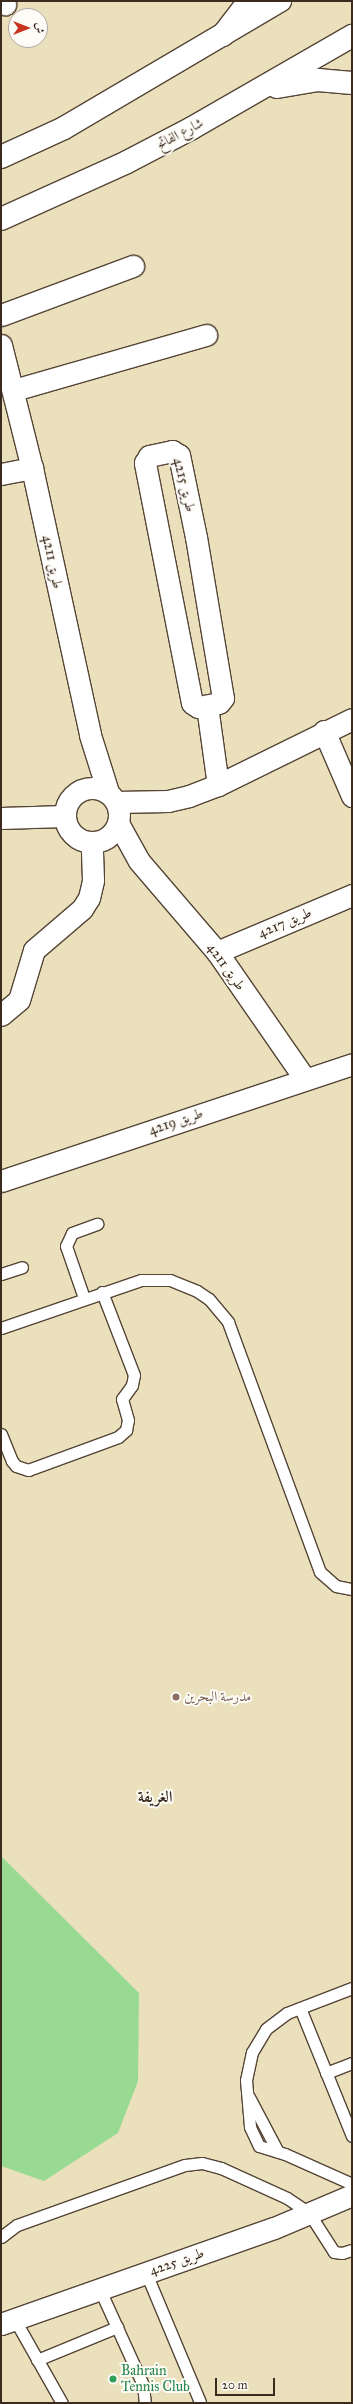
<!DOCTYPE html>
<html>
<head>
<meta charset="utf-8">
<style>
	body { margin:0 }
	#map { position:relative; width:353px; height:2404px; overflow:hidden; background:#eae0bc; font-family:"IM FELL Great Primer",Amiri,serif }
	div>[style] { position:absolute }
	.green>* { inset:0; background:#98da92 }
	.roads { filter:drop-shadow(1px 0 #554536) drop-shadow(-1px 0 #554536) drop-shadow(0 1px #554536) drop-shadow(0 -1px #554536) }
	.service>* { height:11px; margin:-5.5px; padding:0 5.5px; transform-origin:5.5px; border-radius:5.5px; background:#fff }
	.minor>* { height:21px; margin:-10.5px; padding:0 10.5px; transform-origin:10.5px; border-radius:10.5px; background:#fff }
	.minor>.ring { margin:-10.5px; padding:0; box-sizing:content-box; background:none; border:21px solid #fff; border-radius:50% }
	.secondary>* { height:22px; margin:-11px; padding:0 11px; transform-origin:11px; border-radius:11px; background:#fff }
	.primary>* { height:22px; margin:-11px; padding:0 11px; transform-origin:11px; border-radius:11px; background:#fff }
	.dots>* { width:11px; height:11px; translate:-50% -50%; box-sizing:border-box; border:2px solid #fdfcf7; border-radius:50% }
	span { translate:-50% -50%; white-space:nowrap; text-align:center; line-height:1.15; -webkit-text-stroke:4px #fdfcf7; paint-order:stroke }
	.street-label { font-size:14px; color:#3b2a1e }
	.education-label { font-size:14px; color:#785e54 }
	.left { translate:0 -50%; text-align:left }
	.leisure-label { font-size:14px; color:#27864d }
	.quarter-label { font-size:16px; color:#3b2a1e; font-weight:700 }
	.frame { position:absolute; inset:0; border:2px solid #3b2a1e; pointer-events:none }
	.north { position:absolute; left:8px; top:8px; width:40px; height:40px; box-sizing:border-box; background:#fdfcf7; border:1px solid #afa8a0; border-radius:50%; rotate:90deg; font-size:11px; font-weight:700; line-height:16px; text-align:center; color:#3b2a1e }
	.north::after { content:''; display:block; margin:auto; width:14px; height:18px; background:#c8321e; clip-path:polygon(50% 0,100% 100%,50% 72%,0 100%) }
	.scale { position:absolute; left:215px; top:2378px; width:60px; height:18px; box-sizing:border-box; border:2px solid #3b2a1e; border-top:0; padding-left:5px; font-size:12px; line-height:14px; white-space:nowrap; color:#3b2a1e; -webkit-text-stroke:3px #fdfcf7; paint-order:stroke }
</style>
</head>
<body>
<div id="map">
	<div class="green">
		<i style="clip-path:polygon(1px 1856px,139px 1993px,138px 2081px,118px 2133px,44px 2181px,1px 2166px)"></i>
	</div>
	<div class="roads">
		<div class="service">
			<i style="left:1px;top:1274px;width:22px;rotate:-18deg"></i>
			<i style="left:84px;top:1298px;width:55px;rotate:-109.1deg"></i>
			<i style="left:66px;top:1246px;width:14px;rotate:-65deg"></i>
			<i style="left:72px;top:1233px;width:27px;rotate:-20deg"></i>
			<i style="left:1px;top:1328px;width:148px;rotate:-18.9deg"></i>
			<i style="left:141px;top:1280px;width:29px"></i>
			<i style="left:170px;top:1280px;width:29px;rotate:22deg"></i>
			<i style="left:197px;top:1291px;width:14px;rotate:34deg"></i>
			<i style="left:209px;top:1299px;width:30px;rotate:50deg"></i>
			<i style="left:228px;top:1322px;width:266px;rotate:69.8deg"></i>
			<i style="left:320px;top:1572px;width:21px;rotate:41deg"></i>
			<i style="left:336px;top:1586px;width:16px;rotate:11deg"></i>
			<i style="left:1px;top:1434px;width:29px;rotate:68deg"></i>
			<i style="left:12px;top:1461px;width:6px;rotate:51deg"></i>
			<i style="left:16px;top:1466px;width:13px;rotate:18deg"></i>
			<i style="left:28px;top:1470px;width:96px;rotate:-20.1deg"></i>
			<i style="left:118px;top:1437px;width:11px;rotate:-41deg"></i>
			<i style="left:126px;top:1430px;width:10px;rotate:-79deg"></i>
			<i style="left:128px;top:1420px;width:22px;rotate:-106deg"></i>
			<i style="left:122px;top:1399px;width:17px;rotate:-54deg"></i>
			<i style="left:132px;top:1385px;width:10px;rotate:-79deg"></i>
			<i style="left:134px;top:1375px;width:89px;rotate:-111.1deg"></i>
			<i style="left:352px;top:1988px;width:70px;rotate:159deg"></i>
			<i style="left:287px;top:2013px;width:26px;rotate:143deg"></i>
			<i style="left:266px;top:2029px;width:27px;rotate:121deg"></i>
			<i style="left:252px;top:2052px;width:29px;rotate:102deg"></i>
			<i style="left:246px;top:2080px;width:47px;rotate:85.1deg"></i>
			<i style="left:250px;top:2127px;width:21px;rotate:65deg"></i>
			<i style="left:259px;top:2146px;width:27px;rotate:17deg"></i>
			<i style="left:285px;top:2154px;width:73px;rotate:24.1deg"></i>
			<i style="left:300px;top:2008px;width:138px;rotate:67.9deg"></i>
			<i style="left:326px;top:2073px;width:28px;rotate:-21deg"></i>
			<i style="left:249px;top:2097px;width:62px;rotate:62.2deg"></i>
			<i style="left:1px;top:2237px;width:20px;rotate:-37deg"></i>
			<i style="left:17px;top:2225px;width:178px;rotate:-19.7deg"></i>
			<i style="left:185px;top:2165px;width:17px;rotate:-7deg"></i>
			<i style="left:202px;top:2163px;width:20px;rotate:15deg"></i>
			<i style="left:221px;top:2168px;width:72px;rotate:24.4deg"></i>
			<i style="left:287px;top:2198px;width:27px;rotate:34deg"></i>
			<i style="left:309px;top:2213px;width:46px;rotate:57.3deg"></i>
			<i style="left:334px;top:2252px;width:8px;rotate:7deg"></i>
			<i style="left:342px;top:2253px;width:10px;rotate:-17deg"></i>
			<i style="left:146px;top:2273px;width:140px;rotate:67.3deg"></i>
			<i style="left:100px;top:2290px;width:104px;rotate:65.6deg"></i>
			<i style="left:143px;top:2385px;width:18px;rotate:84deg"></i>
			<i style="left:15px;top:2320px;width:95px;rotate:60.5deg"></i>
			<i style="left:37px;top:2360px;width:87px;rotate:-22.4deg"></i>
		</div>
		<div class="minor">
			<i style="left:3px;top:1px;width:4px;rotate:56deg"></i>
			<i style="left:1px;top:315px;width:141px;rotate:-20.4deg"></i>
			<i style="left:1px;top:345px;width:127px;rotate:75.9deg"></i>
			<i style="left:32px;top:468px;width:273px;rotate:77.7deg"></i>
			<i style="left:90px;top:735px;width:60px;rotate:72.5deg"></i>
			<i style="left:14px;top:390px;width:200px;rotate:-16deg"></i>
			<i style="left:172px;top:451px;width:8px;rotate:30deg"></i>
			<i style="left:179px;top:455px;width:84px;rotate:78.3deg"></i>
			<i style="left:196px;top:537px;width:163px;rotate:80.5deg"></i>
			<i style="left:223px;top:698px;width:6px;rotate:129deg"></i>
			<i style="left:219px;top:703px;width:21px;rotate:169deg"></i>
			<i style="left:198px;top:707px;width:7px;rotate:-146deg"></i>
			<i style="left:192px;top:703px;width:245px;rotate:-101.1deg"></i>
			<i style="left:145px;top:463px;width:8px;rotate:-60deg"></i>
			<i style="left:149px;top:456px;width:24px;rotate:-12deg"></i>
			<i style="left:1px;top:474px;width:32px;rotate:-11deg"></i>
			<i style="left:207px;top:706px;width:80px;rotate:82.1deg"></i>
			<i style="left:324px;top:731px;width:71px;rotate:66.7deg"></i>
			<i class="ring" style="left:65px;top:788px;width:33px;height:33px"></i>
			<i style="left:116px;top:802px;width:52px;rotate:-1.1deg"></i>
			<i style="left:168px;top:801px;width:22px;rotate:-13deg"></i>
			<i style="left:189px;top:796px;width:31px;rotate:-21deg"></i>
			<i style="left:218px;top:785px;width:149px;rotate:-26.2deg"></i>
			<i style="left:1px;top:818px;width:64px;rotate:-1.8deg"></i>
			<i style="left:118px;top:823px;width:43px;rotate:61.1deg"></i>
			<i style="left:139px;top:861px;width:120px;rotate:49.4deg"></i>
			<i style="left:217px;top:952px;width:155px;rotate:55.3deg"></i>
			<i style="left:217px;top:952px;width:147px;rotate:-22.9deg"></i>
			<i style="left:1px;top:1015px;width:23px;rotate:-40deg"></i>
			<i style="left:19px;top:1000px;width:52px;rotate:-73.3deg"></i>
			<i style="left:34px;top:950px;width:63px;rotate:-40.5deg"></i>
			<i style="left:82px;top:909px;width:13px;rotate:-58deg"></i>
			<i style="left:89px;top:898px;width:18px;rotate:-77deg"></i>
			<i style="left:93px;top:880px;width:38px;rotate:-92deg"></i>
			<i style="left:1px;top:1181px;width:370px;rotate:-18.4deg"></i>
			<i style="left:1px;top:2324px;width:289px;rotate:-19.4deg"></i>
			<i style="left:274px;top:2228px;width:85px;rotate:-22.9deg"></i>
		</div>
		<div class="secondary">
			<i style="left:223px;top:35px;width:43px;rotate:-52.6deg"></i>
		</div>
		<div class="primary">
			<i style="left:277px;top:87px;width:42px;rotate:-9.7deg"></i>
			<i style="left:318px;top:80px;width:34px;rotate:5deg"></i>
			<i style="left:1px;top:157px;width:69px;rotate:-24.7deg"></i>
			<i style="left:64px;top:128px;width:251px;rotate:-30.5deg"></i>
			<i style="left:1px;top:219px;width:138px;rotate:-24.3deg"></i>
			<i style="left:127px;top:162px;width:73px;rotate:-27.6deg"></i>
			<i style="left:192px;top:128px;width:185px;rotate:-29.9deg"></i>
		</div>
	</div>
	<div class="dots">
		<i style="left:176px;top:1697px;background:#8d6e63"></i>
		<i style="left:113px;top:2379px;background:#2e9e5b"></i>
	</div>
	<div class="street-label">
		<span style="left:180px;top:134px;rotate:-28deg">شارع الفاتح</span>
		<span style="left:184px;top:485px;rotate:76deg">طريق 4215</span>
		<span style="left:52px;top:562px;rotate:78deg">طريق 4211</span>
		<span style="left:285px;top:923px;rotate:-23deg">طريق 4217</span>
		<span style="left:226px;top:967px;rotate:54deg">طريق 4211</span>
		<span style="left:176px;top:1122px;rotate:-19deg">طريق 4219</span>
		<span style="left:177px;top:2262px;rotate:-19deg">طريق 4225</span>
	</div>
	<div class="education-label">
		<span class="left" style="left:184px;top:1697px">مدرسة البحرين</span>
	</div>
	<div class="leisure-label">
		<span class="left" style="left:121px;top:2379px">Bahrain<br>Tennis Club</span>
	</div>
	<div class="quarter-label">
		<span style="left:155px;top:1797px">الغريفة</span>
	</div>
	<div class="frame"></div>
	<div class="north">ش</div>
	<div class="scale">20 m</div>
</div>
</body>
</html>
